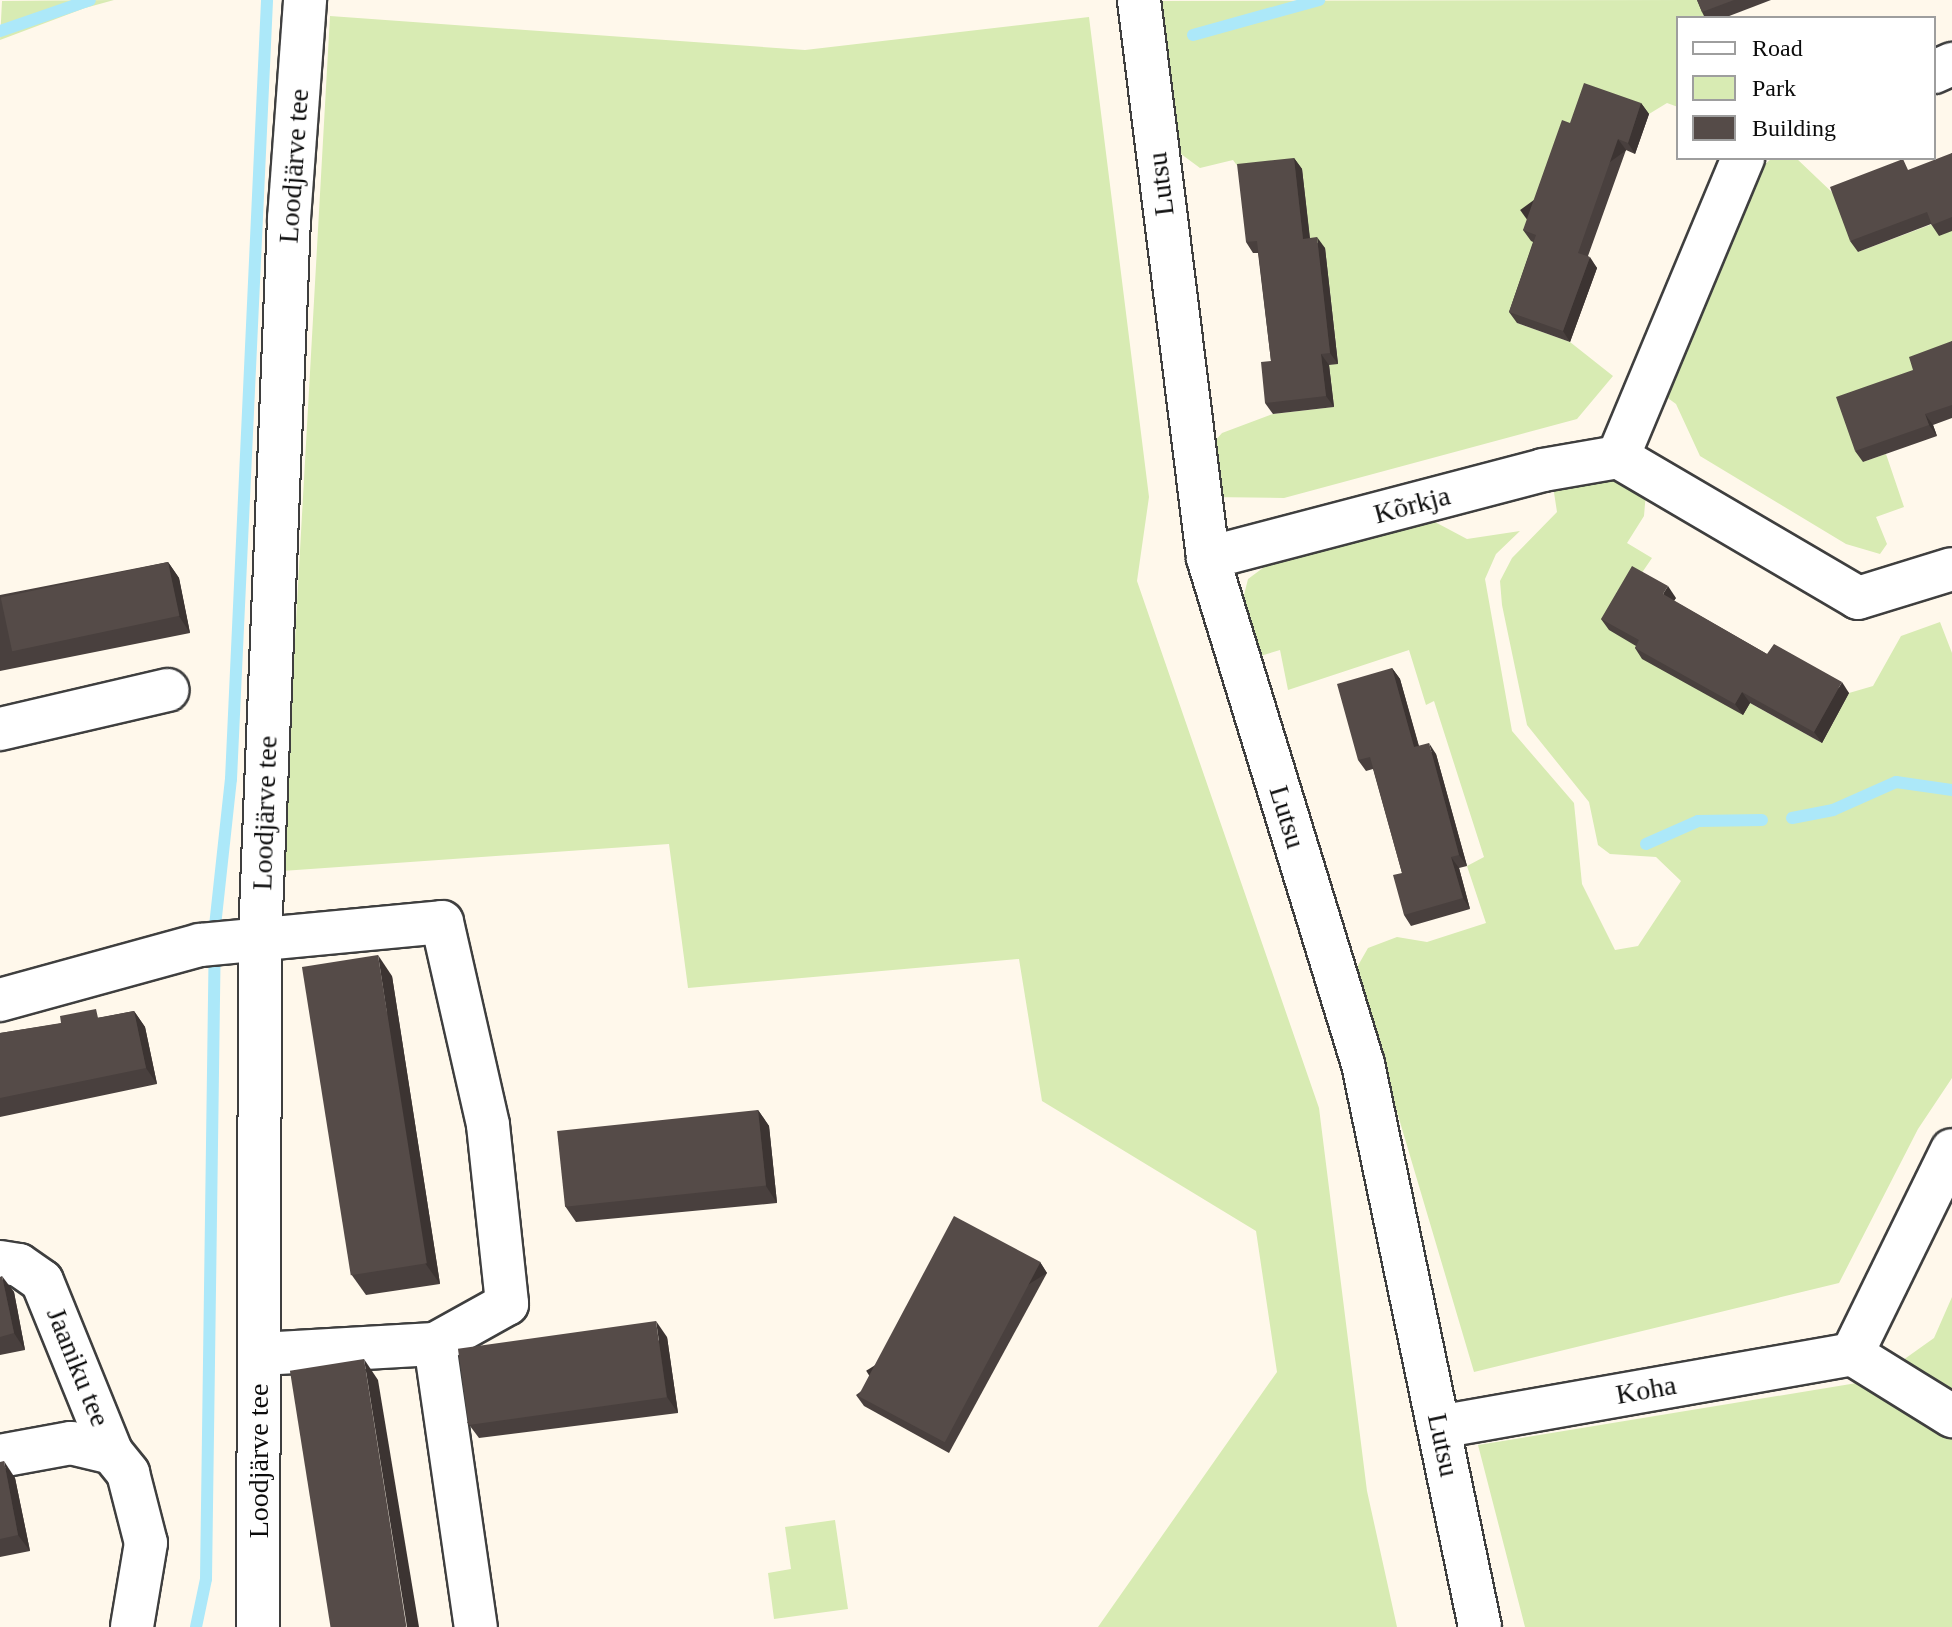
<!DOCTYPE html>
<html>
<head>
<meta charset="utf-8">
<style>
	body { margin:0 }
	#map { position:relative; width:1952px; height:1627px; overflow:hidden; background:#fff8eb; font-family:Georgia,serif }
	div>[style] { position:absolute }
	.green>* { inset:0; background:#d8ebb3 }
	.stream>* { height:12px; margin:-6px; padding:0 6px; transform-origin:6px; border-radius:6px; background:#ace8f9 }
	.roads { filter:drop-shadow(2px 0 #3f3f3f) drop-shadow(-2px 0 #3f3f3f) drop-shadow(0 2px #3f3f3f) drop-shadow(0 -2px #3f3f3f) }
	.minor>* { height:42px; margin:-21px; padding:0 21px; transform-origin:21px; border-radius:21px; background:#fff }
	.wall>* { inset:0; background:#49403e }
	.shaded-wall>* { inset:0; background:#3c3432; transform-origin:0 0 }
	.building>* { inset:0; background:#554b48; transform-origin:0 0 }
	span { translate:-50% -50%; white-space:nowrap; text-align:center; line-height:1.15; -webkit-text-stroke:8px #fff; paint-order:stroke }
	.street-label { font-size:28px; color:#0c0c0c }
	.legend { position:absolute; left:1676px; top:16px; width:260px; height:144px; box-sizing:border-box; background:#fff; border:2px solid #9e9e9e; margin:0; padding:10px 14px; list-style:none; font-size:24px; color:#0c0c0c }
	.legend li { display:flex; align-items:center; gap:16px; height:40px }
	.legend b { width:40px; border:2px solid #9e9e9e }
</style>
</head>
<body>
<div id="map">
	<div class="green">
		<i style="clip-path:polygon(114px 0,85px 8px,0 40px,2px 1px)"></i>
		<i style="clip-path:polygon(1700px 0,1707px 18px,1678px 18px,1678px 107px,1667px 103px,1649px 114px,1592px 94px,1531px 240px,1544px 246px,1517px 323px,1570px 342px,1613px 376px,1577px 419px,1284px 498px,1210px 497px,1206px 451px,1222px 433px,1273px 414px,1334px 407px,1329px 365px,1338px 363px,1325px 249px,1311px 250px,1302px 169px,1244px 175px,1233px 160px,1200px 168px,1177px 151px,1160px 1px)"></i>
		<i style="clip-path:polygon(330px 16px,805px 50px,1089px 17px,1149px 497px,1137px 581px,1319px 1108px,1367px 1491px,1397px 1627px,1098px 1627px,1277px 1372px,1256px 1231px,1042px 1101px,1019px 959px,688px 988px,669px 844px,282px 871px)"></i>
		<i style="clip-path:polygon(1772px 158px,1796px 158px,1838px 198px,1858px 252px,1935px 223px,1952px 231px,1952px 355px,1863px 462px,1886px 454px,1904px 507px,1876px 517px,1887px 544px,1880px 554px,1846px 544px,1700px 456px,1676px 404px,1661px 393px,1753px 175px)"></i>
		<i style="clip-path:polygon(1610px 474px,1646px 492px,1644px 516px,1627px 543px,1652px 558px,1639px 577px,1750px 703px,1822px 743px,1849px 693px,1873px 686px,1901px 636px,1940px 622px,1952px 653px,1952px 1078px,1918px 1129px,1839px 1283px,1474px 1372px,1371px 1024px,1352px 976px,1368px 948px,1397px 937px,1427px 942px,1486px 923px,1467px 866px,1484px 857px,1434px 701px,1426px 705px,1409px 650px,1288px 690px,1280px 650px,1257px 657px,1242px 603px,1248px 579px,1271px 562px,1435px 522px,1467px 539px,1520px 531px,1496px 554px,1485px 579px,1512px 731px,1574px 803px,1582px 884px,1615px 950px,1638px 946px,1681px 881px,1656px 857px,1610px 854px,1598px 845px,1589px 802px,1527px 725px,1502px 605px,1500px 581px,1512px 558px,1557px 512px,1553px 486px)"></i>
		<i style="clip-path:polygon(1952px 1297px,1952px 1627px,1525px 1627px,1478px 1445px,1875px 1380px,1934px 1338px)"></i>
		<i style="clip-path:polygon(835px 1520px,848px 1609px,774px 1619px,768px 1573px,791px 1569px,785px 1527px)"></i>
	</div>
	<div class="stream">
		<i style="left:0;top:31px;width:95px;rotate:-19deg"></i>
		<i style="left:1193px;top:35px;width:131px;rotate:-15.5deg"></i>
		<i style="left:1792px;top:818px;width:42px;rotate:-11deg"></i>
		<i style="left:1833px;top:810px;width:69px;rotate:-24deg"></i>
		<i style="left:1896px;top:782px;width:57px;rotate:8.1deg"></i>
		<i style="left:1646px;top:844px;width:57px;rotate:-23.9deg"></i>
		<i style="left:1698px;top:821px;width:64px;rotate:-0.9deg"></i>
		<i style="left:196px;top:1627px;width:49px;rotate:-78.2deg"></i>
		<i style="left:206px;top:1579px;width:653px;rotate:-89.21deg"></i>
		<i style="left:215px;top:926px;width:148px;rotate:-83.8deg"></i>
		<i style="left:231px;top:779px;width:780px;rotate:-87.35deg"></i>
	</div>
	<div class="roads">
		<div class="minor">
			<i style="left:1139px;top:0;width:562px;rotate:82.95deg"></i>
			<i style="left:1208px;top:558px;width:529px;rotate:72.97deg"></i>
			<i style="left:1363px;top:1064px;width:575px;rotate:78.26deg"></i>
			<i style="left:1934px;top:72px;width:20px;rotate:-24deg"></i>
			<i style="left:1618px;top:457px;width:324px;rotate:-67.3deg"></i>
			<i style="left:1208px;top:558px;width:346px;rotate:-14.7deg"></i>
			<i style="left:1543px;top:470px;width:76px;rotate:-9.8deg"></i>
			<i style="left:1618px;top:457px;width:278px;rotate:30.4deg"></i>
			<i style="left:1858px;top:598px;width:98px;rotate:-17.1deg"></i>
			<i style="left:0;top:729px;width:172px;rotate:-13.1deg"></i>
			<i style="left:0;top:1000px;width:207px;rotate:-15.4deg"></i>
			<i style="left:200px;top:945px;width:243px;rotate:-5.4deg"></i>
			<i style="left:442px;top:922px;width:208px;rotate:77.2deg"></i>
			<i style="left:488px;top:1125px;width:180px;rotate:83.9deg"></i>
			<i style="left:507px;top:1304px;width:82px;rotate:150.9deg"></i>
			<i style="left:435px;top:1344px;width:286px;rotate:81.8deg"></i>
			<i style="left:0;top:1262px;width:19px;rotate:9deg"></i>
			<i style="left:19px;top:1265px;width:28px;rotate:35deg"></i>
			<i style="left:42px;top:1281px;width:186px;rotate:67.9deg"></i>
			<i style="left:260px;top:1354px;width:175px;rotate:-3.3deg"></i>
			<i style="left:1852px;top:1354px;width:227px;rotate:-63.9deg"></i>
			<i style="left:1439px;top:1427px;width:419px;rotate:-10deg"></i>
			<i style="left:1852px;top:1354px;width:118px;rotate:31.8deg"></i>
			<i style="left:0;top:1456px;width:72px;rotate:-10.4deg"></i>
			<i style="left:71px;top:1443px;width:42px;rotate:13.7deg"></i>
			<i style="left:112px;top:1453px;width:26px;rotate:51deg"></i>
			<i style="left:128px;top:1473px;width:72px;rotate:75.6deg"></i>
			<i style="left:146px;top:1543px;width:85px;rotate:99.5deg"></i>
			<i style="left:258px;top:1627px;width:690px;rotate:-89.83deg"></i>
			<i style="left:260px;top:937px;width:719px;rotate:-87.69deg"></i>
			<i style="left:289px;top:219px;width:220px;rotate:-85.8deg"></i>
		</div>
	</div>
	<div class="wall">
		<i style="clip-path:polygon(1697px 0,1771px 0,1724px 18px,1705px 18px,1702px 12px)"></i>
		<i style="clip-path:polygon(1641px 103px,1649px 114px,1635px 154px,1626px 150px,1588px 256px,1597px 268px,1570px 342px,1517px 323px,1509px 312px,1533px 242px,1531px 241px,1523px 230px)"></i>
		<i style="clip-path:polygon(1952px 153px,1952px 231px,1939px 236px,1931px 224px,1858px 252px,1850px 241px)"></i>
		<i style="clip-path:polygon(1294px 158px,1302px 169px,1310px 238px,1325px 248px,1338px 364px,1329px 365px,1334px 407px,1273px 414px,1265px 403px,1271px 361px,1258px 253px,1253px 253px,1246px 242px)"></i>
		<i style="clip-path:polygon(1952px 341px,1952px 418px,1933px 425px,1937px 436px,1863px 462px,1855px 451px)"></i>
		<i style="clip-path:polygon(168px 562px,179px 578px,190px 633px,0 671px,0 595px)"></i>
		<i style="clip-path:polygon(1676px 598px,1674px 601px,1767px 654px,1849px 693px,1822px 743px,1750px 703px,1743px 715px,1642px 659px,1635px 648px,1636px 646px,1609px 630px,1601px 619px)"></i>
		<i style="clip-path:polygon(1392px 668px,1400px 679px,1419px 746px,1436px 754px,1467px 866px,1459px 868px,1470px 909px,1411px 926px,1404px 915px,1402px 873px,1373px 769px,1366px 771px,1358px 760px)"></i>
		<i style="clip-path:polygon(392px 976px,440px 1284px,366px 1295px,351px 1274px)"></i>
		<i style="clip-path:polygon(134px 1011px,145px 1027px,157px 1084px,0 1117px,0 1033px,102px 1017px)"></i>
		<i style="clip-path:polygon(758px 1110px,769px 1126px,777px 1203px,576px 1222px,565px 1206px)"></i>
		<i style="clip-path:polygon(1040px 1262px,1047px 1273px,949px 1453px,864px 1406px,856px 1395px)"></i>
		<i style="clip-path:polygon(0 1277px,14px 1292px,25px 1350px,0 1355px)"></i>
		<i style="clip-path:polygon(667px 1337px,678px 1413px,479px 1438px,467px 1422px)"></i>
		<i style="clip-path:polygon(0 1462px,15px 1478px,30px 1551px,0 1557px)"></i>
	</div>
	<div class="shaded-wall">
		<i style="clip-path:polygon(1641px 103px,1649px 114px,1635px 154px,1628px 143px)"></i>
		<i style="left:1618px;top:139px;width:14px;height:121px;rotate:54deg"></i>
		<i style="clip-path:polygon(1294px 158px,1302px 169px,1311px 250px,1303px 239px)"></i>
		<i style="clip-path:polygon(1317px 237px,1325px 248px,1338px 364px,1330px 353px)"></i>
		<i style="clip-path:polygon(1590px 257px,1597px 268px,1570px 342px,1563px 331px)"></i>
		<i style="clip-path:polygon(1321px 354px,1329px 365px,1334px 407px,1326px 396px)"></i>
		<i style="clip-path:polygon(1925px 414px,1933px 425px,1937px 436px,1929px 425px)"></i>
		<i style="clip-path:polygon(168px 562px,179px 578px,190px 633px,179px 616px)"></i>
		<i style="clip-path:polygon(1668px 586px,1676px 598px,1670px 605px,1663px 594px)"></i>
		<i style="clip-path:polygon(1392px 668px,1400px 679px,1422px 758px,1414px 747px)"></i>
		<i style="clip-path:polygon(1842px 682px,1849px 693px,1822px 743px,1814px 732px)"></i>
		<i style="clip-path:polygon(1742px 692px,1750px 703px,1743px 715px,1735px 704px)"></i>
		<i style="clip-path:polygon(1429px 743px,1436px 754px,1467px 866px,1459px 855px)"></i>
		<i style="clip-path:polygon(1451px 857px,1459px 868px,1470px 909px,1463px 898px)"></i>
		<i style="clip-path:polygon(378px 955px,392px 976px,440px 1284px,425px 1263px)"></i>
		<i style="clip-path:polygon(134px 1011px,145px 1027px,157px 1084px,146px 1068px)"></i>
		<i style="clip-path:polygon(758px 1110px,769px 1126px,777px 1203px,766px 1186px)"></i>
		<i style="left:1040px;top:1262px;width:13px;height:205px;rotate:58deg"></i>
		<i style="clip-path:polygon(2px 1276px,14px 1292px,25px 1350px,14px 1333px)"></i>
		<i style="clip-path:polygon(656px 1321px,667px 1337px,678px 1413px,667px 1397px)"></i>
		<i style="clip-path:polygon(364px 1359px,378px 1380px,419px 1627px,407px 1627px)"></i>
		<i style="clip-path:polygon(4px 1461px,15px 1478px,30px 1551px,18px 1535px)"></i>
	</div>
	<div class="building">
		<i style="clip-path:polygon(1697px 0,1734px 0,1702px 12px)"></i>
		<i style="clip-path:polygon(1584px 83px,1641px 103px,1628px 143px,1618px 139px,1578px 253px,1590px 257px,1563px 331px,1509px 312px,1536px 235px,1523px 230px,1562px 120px,1570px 123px)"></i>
		<i style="clip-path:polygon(1952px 153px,1952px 217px,1932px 225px,1927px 212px,1850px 241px,1830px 187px,1903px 159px,1908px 170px)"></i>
		<i style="clip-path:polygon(1294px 158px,1303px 239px,1317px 237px,1330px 353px,1321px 354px,1326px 396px,1265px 403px,1261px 362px,1271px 361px,1257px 241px,1246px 242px,1237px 164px)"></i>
		<i style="clip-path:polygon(1952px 341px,1952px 405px,1925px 414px,1929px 425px,1855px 451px,1836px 397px,1913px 370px,1909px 357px)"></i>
		<i style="left:168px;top:562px;width:55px;height:171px;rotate:78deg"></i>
		<i style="clip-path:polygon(1632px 566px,1668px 586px,1663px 594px,1767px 654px,1774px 644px,1842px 682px,1814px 732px,1742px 692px,1735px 704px,1635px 648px,1639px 640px,1601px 619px)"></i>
		<i style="clip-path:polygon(1392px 668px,1414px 747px,1429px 743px,1459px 855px,1451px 857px,1463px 898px,1404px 915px,1393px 875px,1402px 873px,1370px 757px,1358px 760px,1337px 684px)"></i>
		<i style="left:378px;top:955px;width:312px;height:77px;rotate:81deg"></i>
		<i style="clip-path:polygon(96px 1009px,98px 1018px,134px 1011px,146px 1068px,0 1098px,0 1033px,61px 1023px,60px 1016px)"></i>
		<i style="left:758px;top:1110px;width:76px;height:202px;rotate:84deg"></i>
		<i style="left:954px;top:1216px;width:98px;height:204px;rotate:28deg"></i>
		<i style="clip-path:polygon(2px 1276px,14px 1333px,0 1337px,0 1277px)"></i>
		<i style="left:656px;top:1321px;width:77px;height:200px;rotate:82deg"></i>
		<i style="left:364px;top:1359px;width:271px;height:75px;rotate:81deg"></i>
		<i style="clip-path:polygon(4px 1461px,18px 1535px,0 1539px,0 1462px)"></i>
	</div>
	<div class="street-label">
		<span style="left:294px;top:166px;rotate:-86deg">Loodjärve tee</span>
		<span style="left:1161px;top:184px;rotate:-97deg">Lutsu</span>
		<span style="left:1412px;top:505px;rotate:-15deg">Kõrkja</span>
		<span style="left:265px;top:813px;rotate:-88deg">Loodjärve tee</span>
		<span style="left:1287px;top:817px;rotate:73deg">Lutsu</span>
		<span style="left:78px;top:1367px;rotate:68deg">Jaaniku tee</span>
		<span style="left:1646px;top:1390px;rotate:-10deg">Koha</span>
		<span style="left:1443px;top:1445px;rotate:78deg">Lutsu</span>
		<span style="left:259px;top:1461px;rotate:-90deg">Loodjärve tee</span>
	</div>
	<ul class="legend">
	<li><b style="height:10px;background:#fff"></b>Road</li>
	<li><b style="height:22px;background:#d8ebb3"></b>Park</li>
	<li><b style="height:22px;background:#554b48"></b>Building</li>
	</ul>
</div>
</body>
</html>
